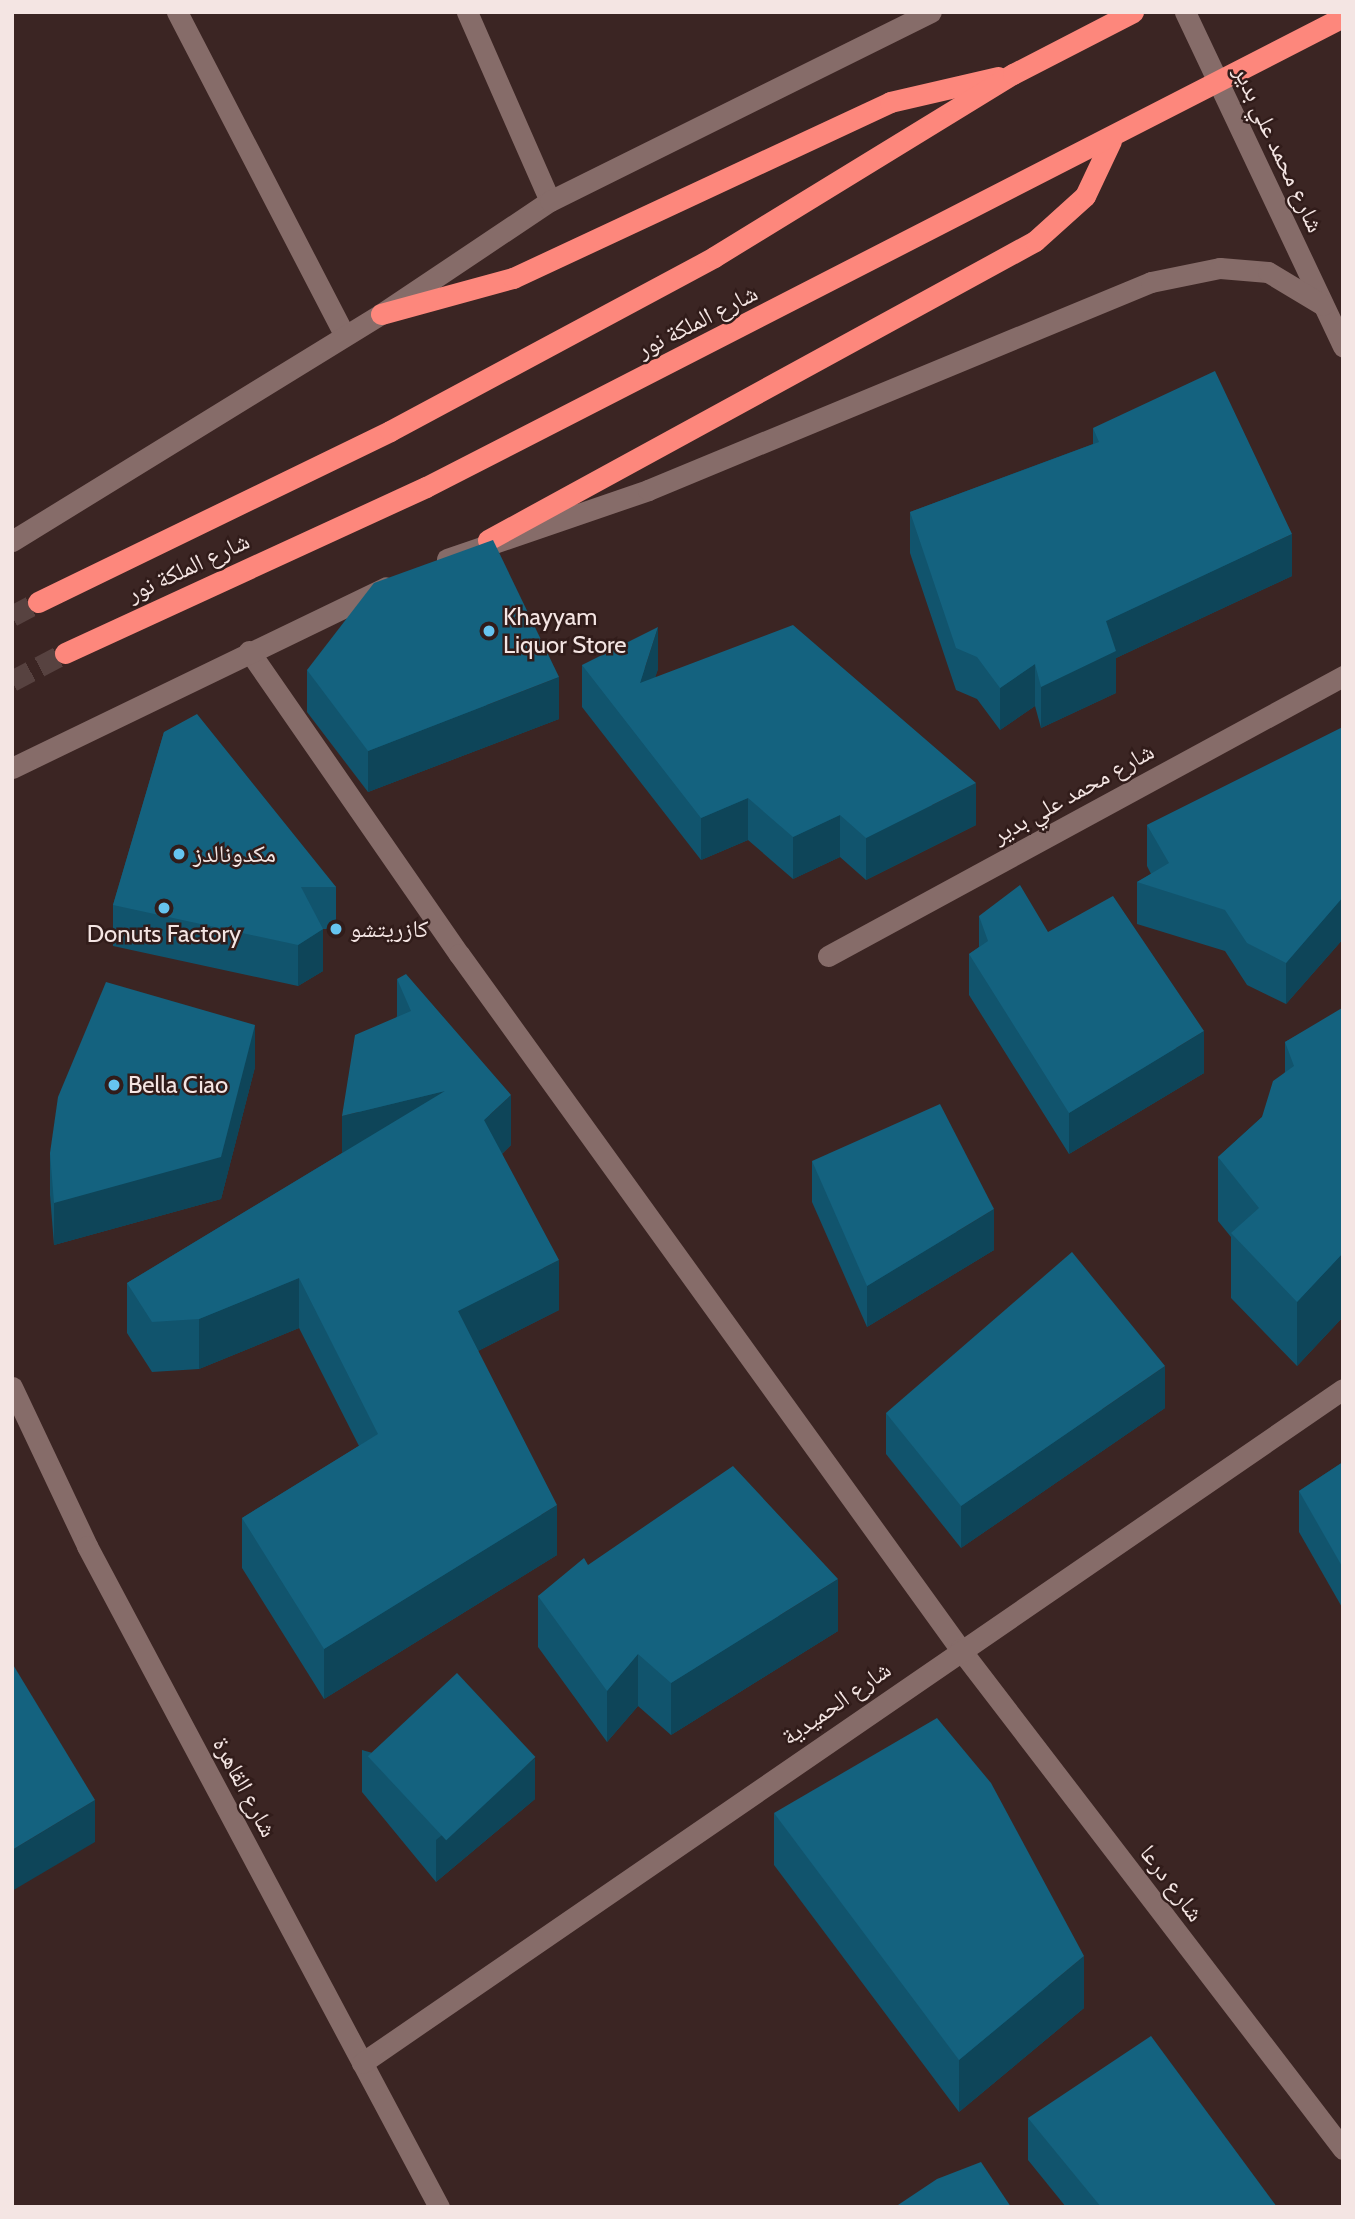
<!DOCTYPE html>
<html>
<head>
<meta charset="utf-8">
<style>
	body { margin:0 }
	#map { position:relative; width:1355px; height:2219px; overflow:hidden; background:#3b2523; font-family:Cabin,"Noto Naskh Arabic",sans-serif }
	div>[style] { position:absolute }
	.highway-tunnel>* { height:21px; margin-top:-10.5px; transform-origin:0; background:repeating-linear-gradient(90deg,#574240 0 21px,transparent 0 31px) }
	.lane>* { height:21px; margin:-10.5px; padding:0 10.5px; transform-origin:10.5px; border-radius:10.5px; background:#866c69 }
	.street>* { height:21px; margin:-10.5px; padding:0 10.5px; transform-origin:10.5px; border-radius:10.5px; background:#866c69 }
	.secondary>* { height:21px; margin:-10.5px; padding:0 10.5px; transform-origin:10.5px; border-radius:10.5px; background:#866c69 }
	.highway>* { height:21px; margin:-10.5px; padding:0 10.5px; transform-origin:10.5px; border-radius:10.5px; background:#fd877c }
	.wall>* { inset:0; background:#11546d }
	.shaded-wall>* { inset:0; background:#0e4559 }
	.building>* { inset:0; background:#14627f; transform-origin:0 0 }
	.dots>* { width:19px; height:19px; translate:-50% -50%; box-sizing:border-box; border:4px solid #311c1a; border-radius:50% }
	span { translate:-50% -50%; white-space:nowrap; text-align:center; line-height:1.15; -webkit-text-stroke:5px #311c1a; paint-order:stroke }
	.street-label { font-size:24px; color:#f4e5e3 }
	.poi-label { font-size:24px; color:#f4e5e3 }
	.left { translate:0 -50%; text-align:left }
	.frame { position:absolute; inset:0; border:14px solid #f4e5e3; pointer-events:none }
</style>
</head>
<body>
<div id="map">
	<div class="highway-tunnel">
		<i style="left:12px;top:616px;width:30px;rotate:-28deg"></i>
		<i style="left:12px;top:681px;width:60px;rotate:-27.8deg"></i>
	</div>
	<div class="lane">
		<i style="left:177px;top:12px;width:363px;rotate:62.6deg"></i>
	</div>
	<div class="street">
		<i style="left:467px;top:12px;width:206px;rotate:66.3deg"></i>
		<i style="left:249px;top:651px;width:369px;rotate:55.3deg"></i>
		<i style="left:459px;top:954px;width:857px;rotate:54.21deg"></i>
		<i style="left:960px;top:1649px;width:630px;rotate:52.55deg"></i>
		<i style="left:828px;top:956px;width:586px;rotate:-28.53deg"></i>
		<i style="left:12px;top:1387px;width:176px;rotate:64.7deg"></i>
		<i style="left:87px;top:1546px;width:749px;rotate:61.96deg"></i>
		<i style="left:362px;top:2063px;width:1190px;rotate:-34.49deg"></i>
	</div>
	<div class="secondary">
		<i style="left:1185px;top:12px;width:370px;rotate:64.7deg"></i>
		<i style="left:12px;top:541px;width:433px;rotate:-31.6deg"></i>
		<i style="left:381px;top:314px;width:203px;rotate:-33.8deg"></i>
		<i style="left:550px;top:201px;width:425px;rotate:-26.4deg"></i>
		<i style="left:447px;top:559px;width:213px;rotate:-18.9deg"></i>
		<i style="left:648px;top:490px;width:544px;rotate:-22.47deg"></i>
		<i style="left:1151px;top:282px;width:70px;rotate:-11.5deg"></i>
		<i style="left:1220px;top:268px;width:48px;rotate:4.8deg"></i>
		<i style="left:1268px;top:272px;width:64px;rotate:31deg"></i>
		<i style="left:12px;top:768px;width:415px;rotate:-25.8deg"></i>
	</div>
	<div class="highway">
		<i style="left:381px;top:314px;width:137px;rotate:-15.3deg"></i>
		<i style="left:513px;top:278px;width:416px;rotate:-25deg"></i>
		<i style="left:890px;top:102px;width:111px;rotate:-13deg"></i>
		<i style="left:488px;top:540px;width:623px;rotate:-28.66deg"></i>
		<i style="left:1035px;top:241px;width:67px;rotate:-42deg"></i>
		<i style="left:1085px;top:196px;width:61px;rotate:-64.7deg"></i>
		<i style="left:38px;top:602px;width:391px;rotate:-25.9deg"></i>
		<i style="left:390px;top:431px;width:368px;rotate:-28.2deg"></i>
		<i style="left:714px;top:257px;width:351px;rotate:-31.5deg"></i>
		<i style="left:1013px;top:74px;width:135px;rotate:-27.3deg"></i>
		<i style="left:65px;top:653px;width:397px;rotate:-24.7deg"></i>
		<i style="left:426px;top:487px;width:1030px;rotate:-27.14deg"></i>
	</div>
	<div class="wall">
		<i style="clip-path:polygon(1093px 428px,1292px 576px,1116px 658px,1116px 693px,1041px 728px,1035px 706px,1000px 730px,977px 699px,956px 690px,910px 553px,910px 512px,1093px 444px)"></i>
		<i style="clip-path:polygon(582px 665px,658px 669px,655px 677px,976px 825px,866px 880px,840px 857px,793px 879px,748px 840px,701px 860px,582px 707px)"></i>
		<i style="clip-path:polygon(307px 670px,559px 719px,368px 792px,307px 712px)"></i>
		<i style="clip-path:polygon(1343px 727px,1343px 939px,1286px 1004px,1247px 985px,1225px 951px,1137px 924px,1137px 882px,1151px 874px,1147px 866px,1147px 825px)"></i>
		<i style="clip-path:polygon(164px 732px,336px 887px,336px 929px,323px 929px,323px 971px,298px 986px,113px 946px,113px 905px)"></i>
		<i style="clip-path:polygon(979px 916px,1048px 932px,1204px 1073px,1069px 1154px,969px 995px,969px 954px,979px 947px)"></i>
		<i style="clip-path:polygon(397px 979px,511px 1145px,502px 1154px,559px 1310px,478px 1351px,557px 1555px,324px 1699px,242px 1568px,242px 1518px,359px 1446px,299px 1328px,199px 1369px,152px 1372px,127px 1333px,127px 1283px,342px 1153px,397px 1016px)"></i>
		<i style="clip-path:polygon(1343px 1009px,1343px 1317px,1297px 1366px,1231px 1298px,1231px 1237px,1218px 1221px,1218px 1157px,1262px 1117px,1285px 1072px,1285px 1042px)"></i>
		<i style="clip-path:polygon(255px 1067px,221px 1199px,54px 1245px,50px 1195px,50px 1153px)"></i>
		<i style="clip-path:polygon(812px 1161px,994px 1250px,867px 1327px,812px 1202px)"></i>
		<i style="clip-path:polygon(1165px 1408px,961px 1548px,886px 1454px,886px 1413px)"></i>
		<i style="clip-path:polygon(1343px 1462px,1343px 1609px,1299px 1532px,1299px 1491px)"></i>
		<i style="clip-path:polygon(588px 1565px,838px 1631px,671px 1735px,638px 1706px,607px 1742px,538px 1647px,538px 1596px)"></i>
		<i style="clip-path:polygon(362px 1750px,535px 1799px,436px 1882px,362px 1792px)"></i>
		<i style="clip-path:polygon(774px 1813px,1084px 2008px,959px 2112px,774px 1865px)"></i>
		<i style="clip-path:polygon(1028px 2118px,1277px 2207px,1066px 2207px,1028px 2160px)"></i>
	</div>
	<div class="shaded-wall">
		<i style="clip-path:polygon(1292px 534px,1292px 576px,1116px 658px,1116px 693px,1041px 728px,1041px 687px,1106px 621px)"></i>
		<i style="clip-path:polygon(658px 627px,658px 669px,640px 725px,640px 683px)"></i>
		<i style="clip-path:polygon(1035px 664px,1035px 706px,1000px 730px,1000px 688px)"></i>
		<i style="clip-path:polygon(559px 677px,559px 719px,368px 792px,368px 751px)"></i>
		<i style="clip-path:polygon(976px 783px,976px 825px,866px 880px,866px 838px)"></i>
		<i style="clip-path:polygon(748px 798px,748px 840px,701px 860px,701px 818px)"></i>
		<i style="clip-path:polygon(840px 815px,840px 857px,793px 879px,793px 837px)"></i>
		<i style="clip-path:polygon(1343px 897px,1343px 939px,1286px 1004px,1286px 963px)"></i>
		<i style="clip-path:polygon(323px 929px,323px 971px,298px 986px,298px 945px)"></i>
		<i style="clip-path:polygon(255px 1025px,255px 1067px,221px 1199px,54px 1245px,54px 1203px)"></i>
		<i style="clip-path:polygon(1204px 1031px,1204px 1073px,1069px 1154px,1069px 1113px)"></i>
		<i style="clip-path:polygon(445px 1091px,342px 1166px,342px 1116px)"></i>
		<i style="clip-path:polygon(511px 1095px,511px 1145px,484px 1170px,484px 1120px)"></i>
		<i style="clip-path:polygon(994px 1209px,994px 1250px,867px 1327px,867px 1286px)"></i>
		<i style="clip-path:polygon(1343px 1253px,1343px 1317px,1297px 1366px,1297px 1302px)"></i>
		<i style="clip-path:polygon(559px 1260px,559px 1310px,458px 1361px,458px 1311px)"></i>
		<i style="clip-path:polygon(299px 1278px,299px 1328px,199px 1369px,199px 1319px)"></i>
		<i style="clip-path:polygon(1165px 1366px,1165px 1408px,961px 1548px,961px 1506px)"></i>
		<i style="clip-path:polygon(557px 1505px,557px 1555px,324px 1699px,324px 1649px)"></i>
		<i style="clip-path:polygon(838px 1579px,838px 1631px,671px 1735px,671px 1683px)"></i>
		<i style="clip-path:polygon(638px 1654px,638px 1706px,607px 1742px,607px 1691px)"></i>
		<i style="clip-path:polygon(535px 1758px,535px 1799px,436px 1882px,436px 1840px)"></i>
		<i style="clip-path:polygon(95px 1800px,95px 1842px,12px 1891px,12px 1850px)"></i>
		<i style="clip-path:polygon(1084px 1956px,1084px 2008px,959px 2112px,959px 2060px)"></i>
	</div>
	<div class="building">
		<i style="clip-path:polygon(1215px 371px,1292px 534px,1106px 621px,1116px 651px,1041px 687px,1035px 664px,1000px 688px,977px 657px,956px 648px,910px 512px,1099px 442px,1093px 428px)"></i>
		<i style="clip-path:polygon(493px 540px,559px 677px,368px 751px,307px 670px,374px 583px)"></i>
		<i style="clip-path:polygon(793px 625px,976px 783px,866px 838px,840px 815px,793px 837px,748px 798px,701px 818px,582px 665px,658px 627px,640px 683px)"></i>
		<i style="clip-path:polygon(197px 714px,336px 887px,301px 887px,323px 929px,298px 945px,113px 905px,164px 732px)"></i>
		<i style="clip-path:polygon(1343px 727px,1343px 897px,1286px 963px,1247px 943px,1225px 910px,1137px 882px,1169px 863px,1147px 825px)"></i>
		<i style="clip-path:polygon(1020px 885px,1048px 932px,1113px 896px,1204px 1031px,1069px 1113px,969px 954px,988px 941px,979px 916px)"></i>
		<i style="clip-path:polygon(406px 974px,511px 1095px,484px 1120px,559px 1260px,458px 1311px,557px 1505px,324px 1649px,242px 1518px,378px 1434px,299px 1278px,199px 1319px,152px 1322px,127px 1283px,445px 1091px,342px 1116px,355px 1035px,411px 1011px,397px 979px)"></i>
		<i style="clip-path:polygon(106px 982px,255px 1025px,221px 1157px,54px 1203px,50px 1153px,58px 1097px)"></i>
		<i style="clip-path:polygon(1342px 1008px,1343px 1009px,1343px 1253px,1297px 1302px,1231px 1233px,1259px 1208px,1218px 1157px,1262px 1117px,1273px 1081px,1294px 1066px,1285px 1042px)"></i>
		<i style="clip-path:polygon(940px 1104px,994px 1209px,867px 1286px,812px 1161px)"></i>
		<i style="clip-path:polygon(1072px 1252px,1165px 1366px,961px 1506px,886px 1413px)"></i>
		<i style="clip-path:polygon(1343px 1462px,1343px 1568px,1299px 1491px)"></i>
		<i style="clip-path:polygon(733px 1466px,838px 1579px,671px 1683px,638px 1654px,607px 1691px,538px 1596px,584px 1558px,588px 1565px)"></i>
		<i style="clip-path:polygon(12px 1663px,95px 1800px,12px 1850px)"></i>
		<i style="left:457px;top:1673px;width:115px;height:122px;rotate:47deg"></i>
		<i style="clip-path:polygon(937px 1718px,991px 1783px,1084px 1956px,959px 2060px,774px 1813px)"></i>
		<i style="clip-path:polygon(1151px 2036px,1277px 2207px,1101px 2207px,1028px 2118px)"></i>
		<i style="clip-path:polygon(981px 2162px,1011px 2207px,895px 2207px,937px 2179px)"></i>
	</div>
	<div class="dots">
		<i style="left:489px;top:631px;background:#66c4ef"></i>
		<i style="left:179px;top:854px;background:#66c4ef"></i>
		<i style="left:164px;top:908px;background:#66c4ef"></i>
		<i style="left:336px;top:929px;background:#66c4ef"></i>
		<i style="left:114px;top:1085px;background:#66c4ef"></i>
	</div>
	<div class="street-label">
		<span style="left:1279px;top:149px;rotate:65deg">شارع محمد علي بدير</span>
		<span style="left:697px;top:321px;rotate:-27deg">شارع الملكة نور</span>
		<span style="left:188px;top:567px;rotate:-25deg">شارع الملكة نور</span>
		<span style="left:1073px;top:793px;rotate:-29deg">شارع محمد علي بدير</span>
		<span style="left:836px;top:1703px;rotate:-35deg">شارع الحميدية</span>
		<span style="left:245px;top:1787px;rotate:62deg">شارع القاهرة</span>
		<span style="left:1172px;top:1883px;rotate:53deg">شارع درعا</span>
	</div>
	<div class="poi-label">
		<span class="left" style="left:503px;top:631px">Khayyam<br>Liquor Store</span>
		<span class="left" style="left:193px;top:854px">مكدونالدز</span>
		<span class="left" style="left:350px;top:929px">كازريتشو</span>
		<span style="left:164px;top:934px">Donuts Factory</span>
		<span class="left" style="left:128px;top:1085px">Bella Ciao</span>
	</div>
	<div class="frame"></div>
</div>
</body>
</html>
